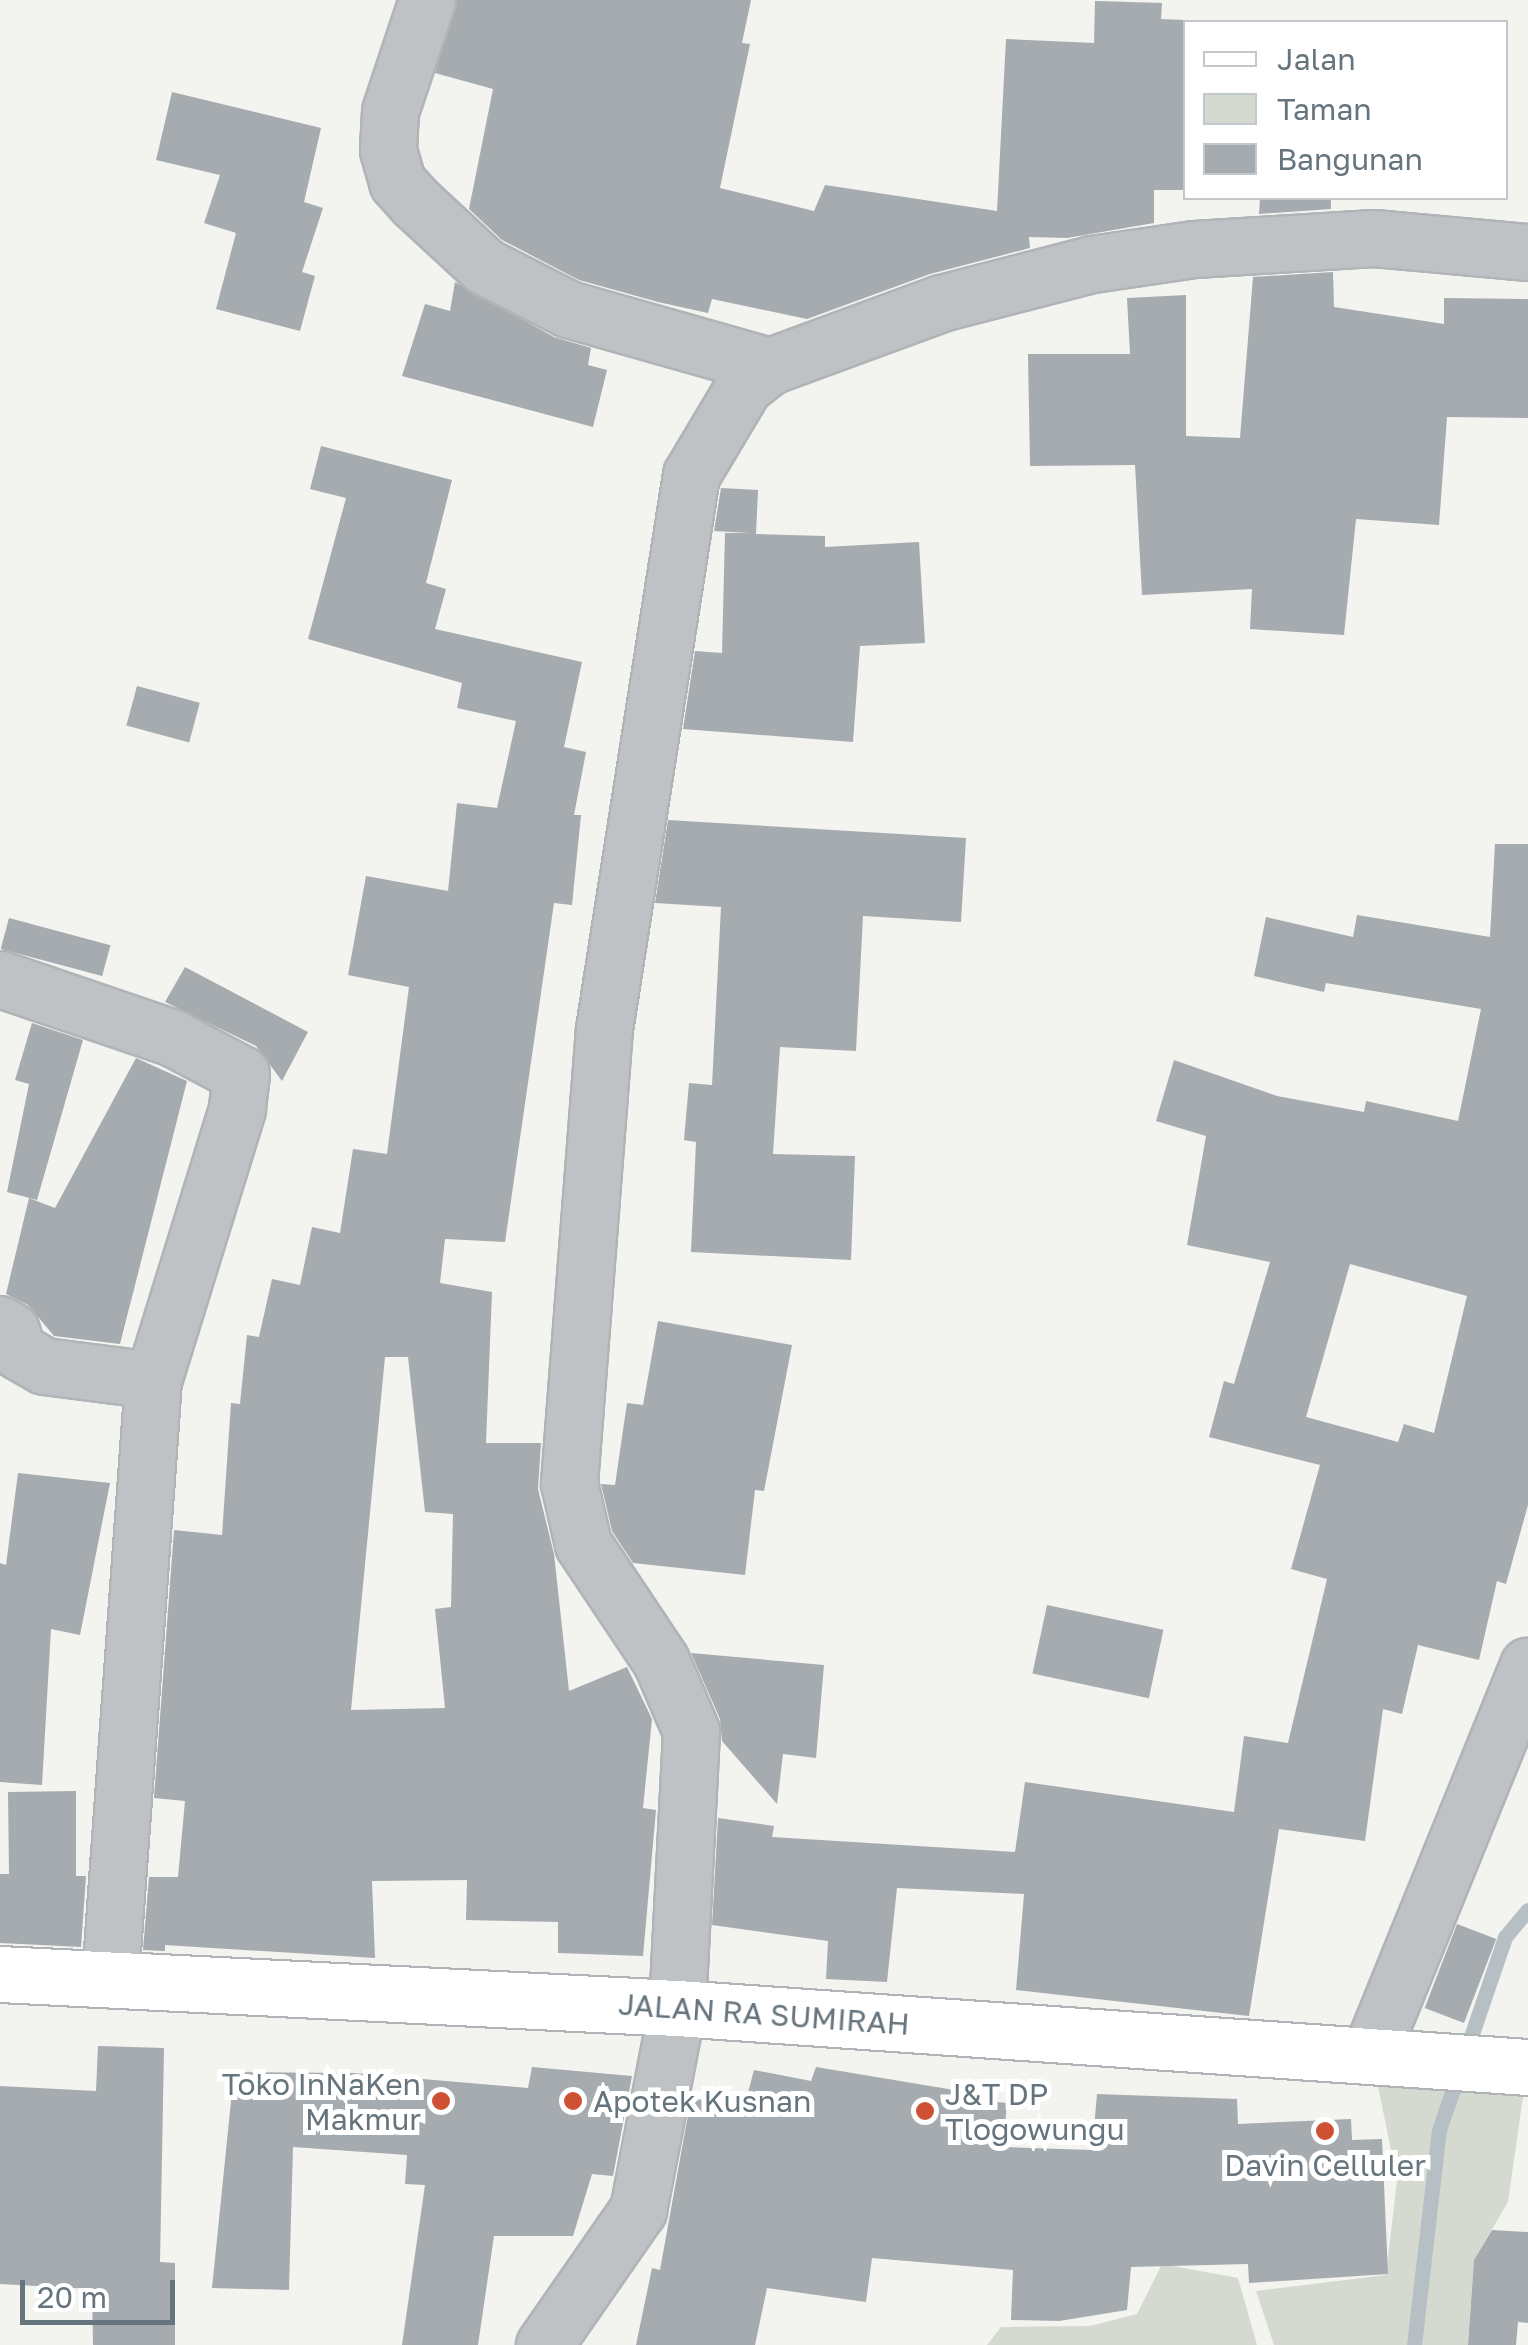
<!DOCTYPE html>
<html>
<head>
<meta charset="utf-8">
<style>
	body { margin:0 }
	#map { position:relative; width:1528px; height:2345px; overflow:hidden; background:#f3f3f0; font-family:"Golos Text",sans-serif }
	div>[style] { position:absolute }
	.green>* { inset:0; background:#d5dad1 }
	.stream>* { height:15px; margin:-7.5px; padding:0 7.5px; transform-origin:7.5px; border-radius:7.5px; background:#b6c0c4 }
	.building>* { inset:0; background:#a5abaf; transform-origin:0 0 }
	.roads { filter:drop-shadow(2px 0 #b0b4b7) drop-shadow(-2px 0 #b0b4b7) drop-shadow(0 2px #b0b4b7) drop-shadow(0 -2px #b0b4b7) }
	.minor>* { height:55px; margin:-27.5px; padding:0 27.5px; transform-origin:27.5px; border-radius:27.5px; background:#bfc2c4 }
	.major>* { height:55px; margin:-27.5px; padding:0 27.5px; transform-origin:27.5px; border-radius:27.5px; background:#fff }
	.dots>* { width:28px; height:28px; translate:-50% -50%; box-sizing:border-box; border:5px solid #fff; border-radius:50% }
	span { translate:-50% -50%; white-space:nowrap; text-align:center; line-height:1.15; -webkit-text-stroke:10px #fff; paint-order:stroke }
	.street-label { font-size:30px; color:#65747d }
	.poi-label { font-size:30px; color:#65747d }
	.right { translate:-100% -50%; text-align:right }
	.left { translate:0 -50%; text-align:left }
	.legend { position:absolute; left:1183px; top:20px; width:325px; height:180px; box-sizing:border-box; background:#fff; border:2px solid #c1c7cb; margin:0; padding:12px 18px; list-style:none; font-size:30px; color:#65747d }
	.legend li { display:flex; align-items:center; gap:20px; height:50px }
	.legend b { width:50px; border:2px solid #c1c7cb }
	.scale { position:absolute; left:20px; top:2280px; width:155px; height:45px; box-sizing:border-box; border:5px solid #65747d; border-top:0; padding-left:12px; font-size:30px; line-height:35px; white-space:nowrap; color:#65747d; -webkit-text-stroke:8px #fff; paint-order:stroke }
</style>
</head>
<body>
<div id="map">
	<div class="green">
		<i style="clip-path:polygon(1375px 2071px,1524px 2090px,1508px 2202px,1474px 2260px,1468px 2343px,1484px 2345px,1274px 2345px,1256px 2291px,1386px 2275px,1397px 2180px)"></i>
		<i style="clip-path:polygon(1162px 2264px,1238px 2278px,1257px 2345px,987px 2345px,1001px 2327px,1090px 2326px,1137px 2314px)"></i>
	</div>
	<div class="stream">
		<i style="left:1414px;top:2345px;width:216px;rotate:-83.4deg"></i>
		<i style="left:1439px;top:2130px;width:204px;rotate:-71.1deg"></i>
		<i style="left:1505px;top:1937px;width:35px;rotate:-50deg"></i>
	</div>
	<div class="building">
		<i style="clip-path:polygon(457px 0,751px 0,742px 43px,750px 44px,720px 188px,814px 211px,825px 185px,997px 211px,1006px 39px,1094px 43px,1095px 1px,1162px 3px,1161px 19px,1186px 20px,1186px 190px,1154px 190px,1154px 223px,1067px 238px,1029px 237px,1030px 248px,930px 274px,807px 319px,712px 299px,708px 313px,658px 302px,579px 280px,502px 240px,469px 209px,493px 89px,435px 73px)"></i>
		<i style="clip-path:polygon(172px 92px,321px 128px,304px 202px,323px 208px,302px 272px,315px 276px,300px 331px,216px 309px,236px 233px,204px 223px,220px 175px,156px 160px)"></i>
		<i style="clip-path:polygon(1260px 198px,1331px 198px,1331px 209px,1259px 214px)"></i>
		<i style="clip-path:polygon(1333px 272px,1334px 307px,1444px 324px,1444px 298px,1528px 299px,1528px 418px,1447px 417px,1439px 525px,1356px 519px,1344px 635px,1250px 629px,1252px 589px,1142px 595px,1135px 465px,1030px 466px,1028px 354px,1130px 354px,1127px 298px,1186px 295px,1186px 436px,1240px 438px,1253px 277px)"></i>
		<i style="clip-path:polygon(455px 282px,554px 337px,591px 348px,588px 365px,607px 370px,593px 427px,402px 376px,425px 304px,450px 311px)"></i>
		<i style="clip-path:polygon(evenodd,321px 446px,452px 480px,426px 583px,446px 589px,435px 629px,582px 662px,564px 747px,586px 752px,574px 815px,581px 815px,572px 905px,554px 903px,505px 1242px,445px 1239px,440px 1283px,492px 1292px,486px 1443px,541px 1443px,538px 1489px,554px 1554px,569px 1691px,627px 1667px,652px 1719px,643px 1808px,656px 1810px,643px 1956px,558px 1953px,558px 1922px,466px 1920px,467px 1880px,372px 1881px,375px 1958px,165px 1945px,165px 1951px,143px 1950px,149px 1877px,178px 1877px,185px 1801px,154px 1798px,174px 1530px,222px 1535px,231px 1403px,240px 1404px,247px 1335px,259px 1337px,272px 1279px,300px 1285px,312px 1227px,340px 1233px,353px 1149px,387px 1154px,409px 987px,348px 975px,366px 876px,448px 891px,457px 803px,497px 808px,516px 721px,457px 708px,462px 683px,308px 639px,346px 498px,310px 489px,321px 446px,385px 1357px,408px 1357px,425px 1512px,453px 1514px,451px 1607px,435px 1609px,445px 1708px,351px 1710px,385px 1357px)"></i>
		<i style="clip-path:polygon(721px 488px,758px 490px,756px 534px,825px 536px,825px 547px,919px 542px,925px 643px,860px 646px,853px 742px,683px 729px,695px 651px,722px 653px,725px 533px,750px 533px,714px 531px)"></i>
		<i style="left:137px;top:686px;width:65px;height:41px;rotate:15deg"></i>
		<i style="clip-path:polygon(668px 820px,966px 838px,961px 922px,863px 916px,856px 1051px,780px 1047px,773px 1154px,855px 1156px,851px 1260px,691px 1252px,696px 1142px,684px 1140px,689px 1083px,712px 1085px,721px 907px,655px 903px)"></i>
		<i style="clip-path:polygon(evenodd,1495px 844px,1528px 844px,1528px 1505px,1506px 1584px,1497px 1581px,1479px 1660px,1418px 1645px,1402px 1714px,1383px 1709px,1365px 1841px,1279px 1829px,1249px 2016px,1016px 1990px,1024px 1894px,897px 1888px,887px 1982px,826px 1979px,828px 1941px,712px 1925px,718px 1818px,774px 1826px,772px 1837px,1015px 1852px,1025px 1782px,1234px 1812px,1244px 1736px,1288px 1743px,1327px 1579px,1291px 1569px,1320px 1465px,1209px 1437px,1224px 1381px,1234px 1384px,1270px 1262px,1187px 1245px,1206px 1136px,1156px 1121px,1174px 1060px,1277px 1096px,1364px 1112px,1366px 1101px,1458px 1121px,1481px 1009px,1326px 983px,1324px 992px,1254px 976px,1266px 917px,1353px 937px,1357px 915px,1490px 937px,1495px 844px,1350px 1264px,1467px 1296px,1434px 1433px,1404px 1424px,1398px 1442px,1306px 1417px,1350px 1264px)"></i>
		<i style="left:9px;top:918px;width:105px;height:32px;rotate:15deg"></i>
		<i style="clip-path:polygon(185px 967px,308px 1032px,282px 1081px,256px 1046px,165px 1002px)"></i>
		<i style="clip-path:polygon(32px 1023px,83px 1040px,37px 1200px,7px 1192px,29px 1084px,15px 1080px)"></i>
		<i style="clip-path:polygon(136px 1058px,187px 1081px,120px 1344px,54px 1336px,28px 1305px,6px 1294px,29px 1198px,55px 1208px)"></i>
		<i style="clip-path:polygon(658px 1321px,792px 1345px,764px 1491px,755px 1490px,745px 1575px,633px 1563px,612px 1531px,601px 1484px,615px 1485px,627px 1403px,643px 1405px)"></i>
		<i style="clip-path:polygon(18px 1473px,110px 1483px,80px 1635px,51px 1629px,42px 1785px,0 1782px,0 1563px,6px 1565px)"></i>
		<i style="left:1047px;top:1605px;width:119px;height:70px;rotate:12deg"></i>
		<i style="clip-path:polygon(691px 1653px,824px 1665px,816px 1758px,783px 1754px,777px 1804px,722px 1741px,720px 1719px)"></i>
		<i style="clip-path:polygon(76px 1791px,76px 1876px,86px 1876px,81px 1947px,0 1943px,0 1874px,9px 1874px,8px 1792px)"></i>
		<i style="left:1457px;top:1924px;width:42px;height:90px;rotate:21deg"></i>
		<i style="clip-path:polygon(98px 2046px,164px 2048px,160px 2262px,175px 2263px,175px 2345px,93px 2345px,92px 2289px,0 2284px,0 2086px,96px 2091px)"></i>
		<i style="clip-path:polygon(532px 2067px,632px 2076px,613px 2176px,592px 2174px,573px 2236px,494px 2236px,478px 2345px,402px 2345px,425px 2185px,405px 2184px,407px 2155px,293px 2147px,289px 2290px,212px 2288px,234px 2072px,353px 2073px,528px 2088px)"></i>
		<i style="clip-path:polygon(816px 2067px,954px 2090px,954px 2098px,1007px 2103px,1003px 2147px,1092px 2150px,1097px 2094px,1237px 2099px,1238px 2124px,1351px 2119px,1352px 2140px,1382px 2139px,1388px 2274px,1249px 2283px,1248px 2264px,1131px 2267px,1127px 2310px,1059px 2321px,1011px 2320px,1013px 2270px,872px 2258px,866px 2302px,767px 2288px,755px 2345px,636px 2345px,652px 2268px,660px 2270px,691px 2098px,744px 2107px,754px 2070px,811px 2081px)"></i>
		<i style="clip-path:polygon(1492px 2230px,1528px 2232px,1528px 2323px,1518px 2322px,1516px 2345px,1468px 2345px,1474px 2260px)"></i>
	</div>
	<div class="roads">
		<div class="minor">
			<i style="left:427px;top:0;width:117px;rotate:108.4deg"></i>
			<i style="left:390px;top:111px;width:39px;rotate:93deg"></i>
			<i style="left:388px;top:150px;width:33px;rotate:74deg"></i>
			<i style="left:397px;top:182px;width:27px;rotate:48deg"></i>
			<i style="left:415px;top:202px;width:94px;rotate:42.8deg"></i>
			<i style="left:484px;top:266px;width:94px;rotate:27.1deg"></i>
			<i style="left:568px;top:309px;width:210px;rotate:15.8deg"></i>
			<i style="left:0;top:979px;width:183px;rotate:18.8deg"></i>
			<i style="left:173px;top:1038px;width:77px;rotate:27.9deg"></i>
			<i style="left:241px;top:1074px;width:35px;rotate:97deg"></i>
			<i style="left:237px;top:1109px;width:284px;rotate:107.2deg"></i>
			<i style="left:153px;top:1380px;width:600px;rotate:94.11deg"></i>
			<i style="left:0;top:1324px;width:13px;rotate:32deg"></i>
			<i style="left:11px;top:1331px;width:21px;rotate:71deg"></i>
			<i style="left:18px;top:1351px;width:30px;rotate:30deg"></i>
			<i style="left:44px;top:1366px;width:110px;rotate:7.3deg"></i>
			<i style="left:1371px;top:2052px;width:417px;rotate:-67.9deg"></i>
			<i style="left:544px;top:2345px;width:165px;rotate:-55.2deg"></i>
			<i style="left:638px;top:2210px;width:206px;rotate:-79.1deg"></i>
			<i style="left:677px;top:2008px;width:277px;rotate:-87.1deg"></i>
			<i style="left:691px;top:1731px;width:76px;rotate:-113.2deg"></i>
			<i style="left:661px;top:1661px;width:141px;rotate:-123.7deg"></i>
			<i style="left:583px;top:1544px;width:63px;rotate:-102.9deg"></i>
			<i style="left:569px;top:1483px;width:455px;rotate:-85.6deg"></i>
			<i style="left:604px;top:1029px;width:561px;rotate:-81.08deg"></i>
			<i style="left:691px;top:475px;width:104px;rotate:-59.2deg"></i>
			<i style="left:744px;top:386px;width:33px;rotate:-38deg"></i>
			<i style="left:770px;top:366px;width:182px;rotate:-20.2deg"></i>
			<i style="left:941px;top:303px;width:156px;rotate:-14.5deg"></i>
			<i style="left:1092px;top:264px;width:103px;rotate:-8.4deg"></i>
			<i style="left:1194px;top:249px;width:180px;rotate:-3.5deg"></i>
			<i style="left:1374px;top:238px;width:155px;rotate:5.2deg"></i>
		</div>
		<div class="major">
			<i style="left:0;top:1974px;width:678px;rotate:2.88deg"></i>
			<i style="left:677px;top:2008px;width:853px;rotate:3.97deg"></i>
		</div>
	</div>
	<div class="dots">
		<i style="left:441px;top:2101px;background:#cf5134"></i>
		<i style="left:573px;top:2101px;background:#cf5134"></i>
		<i style="left:925px;top:2111px;background:#cf5134"></i>
		<i style="left:1325px;top:2131px;background:#cf5134"></i>
	</div>
	<div class="street-label">
		<span style="left:764px;top:2014px;rotate:4deg">JALAN RA SUMIRAH</span>
	</div>
	<div class="poi-label">
		<span class="right" style="left:421px;top:2101px">Toko InNaKen<br>Makmur</span>
		<span class="left" style="left:945px;top:2111px">J&amp;T DP<br>Tlogowungu</span>
		<span class="left" style="left:593px;top:2101px">Apotek Kusnan</span>
		<span style="left:1325px;top:2165px">Davin Celluler</span>
	</div>
	<ul class="legend">
	<li><b style="height:12px;background:#fff"></b>Jalan</li>
	<li><b style="height:28px;background:#d5dad1"></b>Taman</li>
	<li><b style="height:28px;background:#a5abaf"></b>Bangunan</li>
	</ul>
	<div class="scale">20 m</div>
</div>
</body>
</html>
